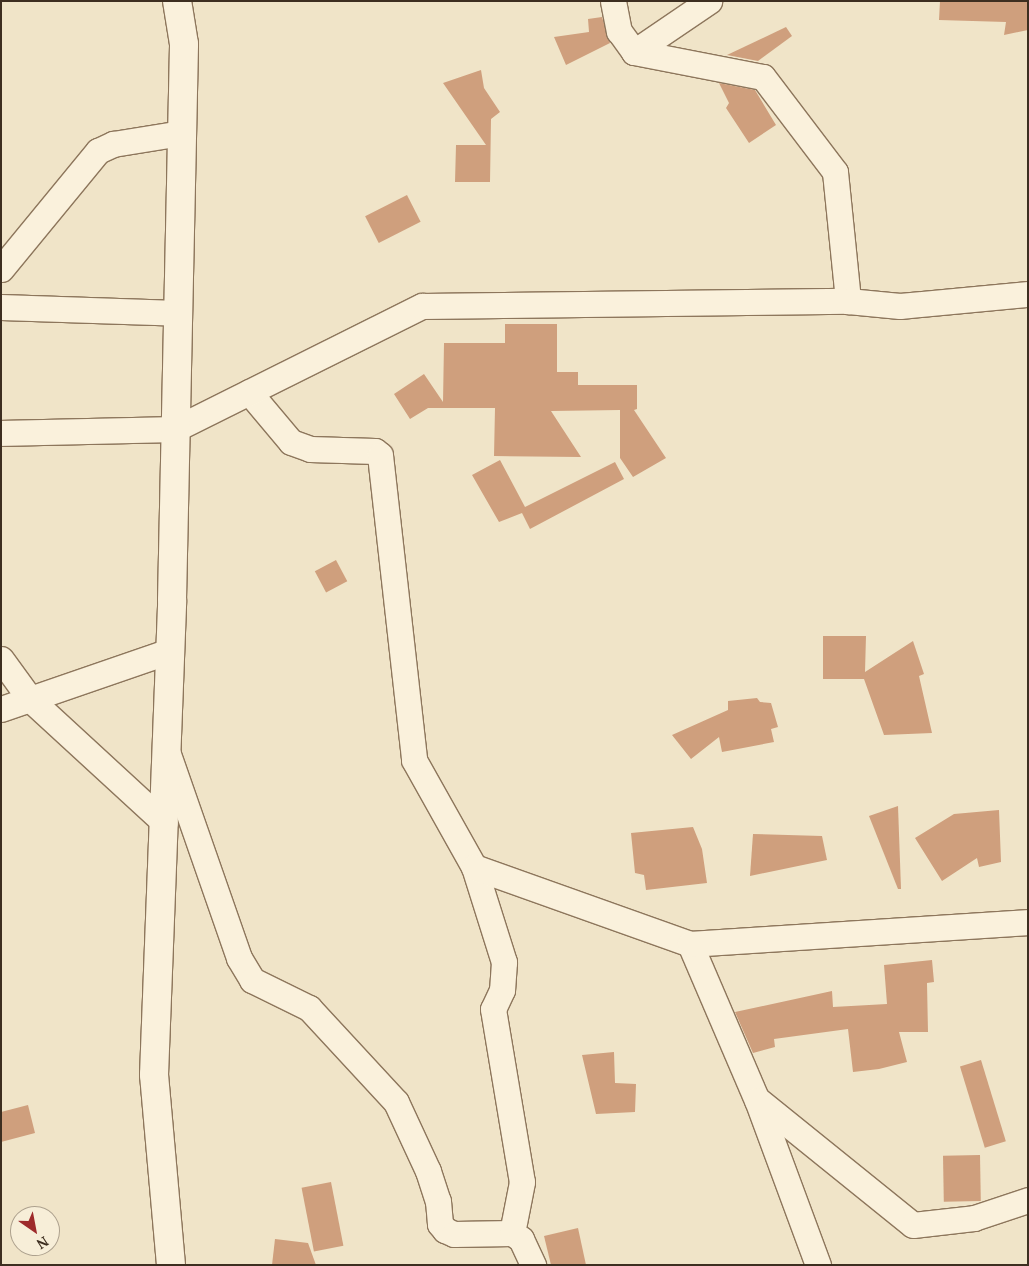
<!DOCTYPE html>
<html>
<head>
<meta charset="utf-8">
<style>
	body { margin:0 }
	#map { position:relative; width:1029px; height:1266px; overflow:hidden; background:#f0e4c8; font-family:"PT Serif",serif }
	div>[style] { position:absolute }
	.building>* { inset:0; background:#cf9f7d; transform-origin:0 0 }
	.roads { filter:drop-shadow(1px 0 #8d765c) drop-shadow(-1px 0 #8d765c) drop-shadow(0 1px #8d765c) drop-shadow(0 -1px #8d765c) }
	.street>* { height:25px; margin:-12.5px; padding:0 12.5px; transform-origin:12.5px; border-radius:12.5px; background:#faf1dc }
	.secondary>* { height:28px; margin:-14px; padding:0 14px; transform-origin:14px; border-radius:14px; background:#faf1dc }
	span { translate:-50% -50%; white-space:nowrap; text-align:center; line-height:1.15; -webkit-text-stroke:4.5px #f7eed8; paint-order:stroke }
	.frame { position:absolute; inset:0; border:2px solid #3d2e20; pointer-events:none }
	.north { position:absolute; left:10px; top:1206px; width:50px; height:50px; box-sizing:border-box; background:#f7eed8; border:1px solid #ada18e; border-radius:50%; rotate:147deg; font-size:14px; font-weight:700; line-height:20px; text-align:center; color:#3d2e20 }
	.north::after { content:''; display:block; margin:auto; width:18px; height:22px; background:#9e2a2b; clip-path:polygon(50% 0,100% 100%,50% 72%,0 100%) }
</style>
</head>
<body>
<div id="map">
	<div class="building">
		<i style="clip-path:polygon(940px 1px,1028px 1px,1028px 30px,1004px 35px,1006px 22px,939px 20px)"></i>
		<i style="clip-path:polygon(602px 17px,610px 43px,566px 65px,554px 37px,589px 32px,588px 19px)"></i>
		<i style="clip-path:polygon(786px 27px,792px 36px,758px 61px,727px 55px)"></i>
		<i style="clip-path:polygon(481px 70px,484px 88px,500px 112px,491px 119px,490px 182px,455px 182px,456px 145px,486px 145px,443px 83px)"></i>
		<i style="clip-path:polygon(719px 83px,755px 90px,776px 125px,749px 143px,726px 108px,729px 103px)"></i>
		<i style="left:407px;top:195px;width:30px;height:47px;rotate:63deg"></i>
		<i style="clip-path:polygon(505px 324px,557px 324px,557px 372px,578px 372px,578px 385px,637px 385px,637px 409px,634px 410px,666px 458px,633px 477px,620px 458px,620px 410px,551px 411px,581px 457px,494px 456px,495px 408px,428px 408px,410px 419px,394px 394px,424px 374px,443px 402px,444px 343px,505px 343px)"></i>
		<i style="clip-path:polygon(500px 460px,525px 507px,615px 462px,624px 479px,530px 529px,522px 513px,499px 522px,472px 475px)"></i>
		<i style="left:336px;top:560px;width:24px;height:24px;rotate:62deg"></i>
		<i style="clip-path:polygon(823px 636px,866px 636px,865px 672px,913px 641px,924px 674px,919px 676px,932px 733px,884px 735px,864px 679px,823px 679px)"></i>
		<i style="clip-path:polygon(757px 698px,760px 702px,771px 703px,778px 727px,771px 729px,774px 742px,722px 752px,719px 737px,691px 759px,672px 735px,728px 710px,728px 701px)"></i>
		<i style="clip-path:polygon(898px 806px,901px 889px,898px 889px,869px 816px)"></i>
		<i style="clip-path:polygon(999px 810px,1001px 862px,979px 867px,977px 858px,942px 881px,915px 838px,954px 814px)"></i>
		<i style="clip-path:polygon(693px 827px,702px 849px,707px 883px,646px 890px,644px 875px,635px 873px,631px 833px)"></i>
		<i style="clip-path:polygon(753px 834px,822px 836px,827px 860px,750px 876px)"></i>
		<i style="clip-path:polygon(932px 960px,934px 982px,927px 983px,928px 1032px,899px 1032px,907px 1062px,879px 1069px,853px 1072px,848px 1029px,774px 1039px,775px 1047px,753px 1053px,735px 1012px,832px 991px,833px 1007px,887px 1004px,884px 965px)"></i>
		<i style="clip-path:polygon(614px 1052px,615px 1083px,636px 1084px,635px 1112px,596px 1114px,582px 1055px)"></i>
		<i style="left:981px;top:1060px;width:85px;height:22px;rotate:73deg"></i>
		<i style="clip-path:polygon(28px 1105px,35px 1133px,1px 1142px,1px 1112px)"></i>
		<i style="left:980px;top:1155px;width:46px;height:37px;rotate:89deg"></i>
		<i style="left:331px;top:1182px;width:65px;height:30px;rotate:79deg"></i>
		<i style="clip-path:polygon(578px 1228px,586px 1265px,551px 1265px,544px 1236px)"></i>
		<i style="clip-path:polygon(275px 1239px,308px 1243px,316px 1265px,272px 1265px)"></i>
	</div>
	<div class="roads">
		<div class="street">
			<i style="left:613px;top:1px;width:31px;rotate:79deg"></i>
			<i style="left:619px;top:31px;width:26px;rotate:54deg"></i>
			<i style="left:634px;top:52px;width:131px;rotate:11deg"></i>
			<i style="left:763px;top:77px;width:119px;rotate:52.8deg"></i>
			<i style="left:835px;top:172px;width:130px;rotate:84.2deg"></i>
			<i style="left:634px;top:52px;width:91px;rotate:-34.2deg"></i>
			<i style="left:1px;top:269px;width:153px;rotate:-50.6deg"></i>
			<i style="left:98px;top:151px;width:17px;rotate:-25deg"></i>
			<i style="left:113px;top:144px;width:69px;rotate:-9.2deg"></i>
			<i style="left:1px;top:307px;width:177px;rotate:1.9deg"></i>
			<i style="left:249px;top:392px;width:65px;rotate:50deg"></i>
			<i style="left:291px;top:442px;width:20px;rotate:20deg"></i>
			<i style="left:310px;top:449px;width:65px;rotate:1.8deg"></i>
			<i style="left:375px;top:451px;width:6px;rotate:39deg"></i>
			<i style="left:380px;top:455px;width:307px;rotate:83.6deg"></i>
			<i style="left:414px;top:760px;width:123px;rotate:60.7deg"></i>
			<i style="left:474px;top:867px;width:100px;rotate:72.5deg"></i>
			<i style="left:504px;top:962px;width:28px;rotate:94deg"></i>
			<i style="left:502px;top:990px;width:21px;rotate:115deg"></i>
			<i style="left:493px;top:1009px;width:175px;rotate:80.5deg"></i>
			<i style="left:522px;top:1182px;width:52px;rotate:101.1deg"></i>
			<i style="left:1px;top:433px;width:174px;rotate:-1.3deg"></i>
			<i style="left:175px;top:429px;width:276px;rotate:-26.5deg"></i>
			<i style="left:422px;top:306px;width:426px;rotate:-0.7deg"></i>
			<i style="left:848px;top:301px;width:52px;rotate:5.5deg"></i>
			<i style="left:900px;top:306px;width:129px;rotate:-5.4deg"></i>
			<i style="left:1px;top:659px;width:49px;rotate:54.1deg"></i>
			<i style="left:30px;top:699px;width:183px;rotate:42.6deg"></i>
			<i style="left:1px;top:709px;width:178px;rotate:-19deg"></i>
			<i style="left:168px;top:754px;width:216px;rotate:70.8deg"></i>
			<i style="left:239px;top:958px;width:26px;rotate:59deg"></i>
			<i style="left:252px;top:980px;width:64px;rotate:26.2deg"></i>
			<i style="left:309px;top:1008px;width:128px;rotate:47.2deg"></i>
			<i style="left:396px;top:1102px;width:76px;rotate:65.1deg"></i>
			<i style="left:428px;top:1171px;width:32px;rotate:72deg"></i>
			<i style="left:438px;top:1201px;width:23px;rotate:85deg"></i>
			<i style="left:440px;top:1224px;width:8px;rotate:50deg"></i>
			<i style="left:445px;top:1230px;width:10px;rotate:24deg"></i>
			<i style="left:454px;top:1234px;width:58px;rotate:-1deg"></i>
			<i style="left:512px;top:1233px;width:11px;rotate:34deg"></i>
			<i style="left:521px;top:1239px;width:29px;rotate:65deg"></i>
			<i style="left:474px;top:867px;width:229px;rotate:19.6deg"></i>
			<i style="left:690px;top:944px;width:170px;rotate:66.8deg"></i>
			<i style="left:757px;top:1100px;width:176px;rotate:69.7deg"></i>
			<i style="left:690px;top:944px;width:339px;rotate:-3.7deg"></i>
			<i style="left:758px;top:1100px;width:199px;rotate:38.9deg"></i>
			<i style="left:913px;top:1225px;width:61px;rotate:-6.5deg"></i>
			<i style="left:974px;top:1218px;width:57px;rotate:-18.4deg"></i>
		</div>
		<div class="secondary">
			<i style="left:171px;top:1265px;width:191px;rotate:-95.1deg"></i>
			<i style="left:154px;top:1075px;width:475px;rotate:-87.8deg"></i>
			<i style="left:172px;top:600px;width:556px;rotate:-88.76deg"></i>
			<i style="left:184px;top:44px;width:44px;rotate:-99.2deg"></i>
		</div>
	</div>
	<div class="frame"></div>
	<div class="north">N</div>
</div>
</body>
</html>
